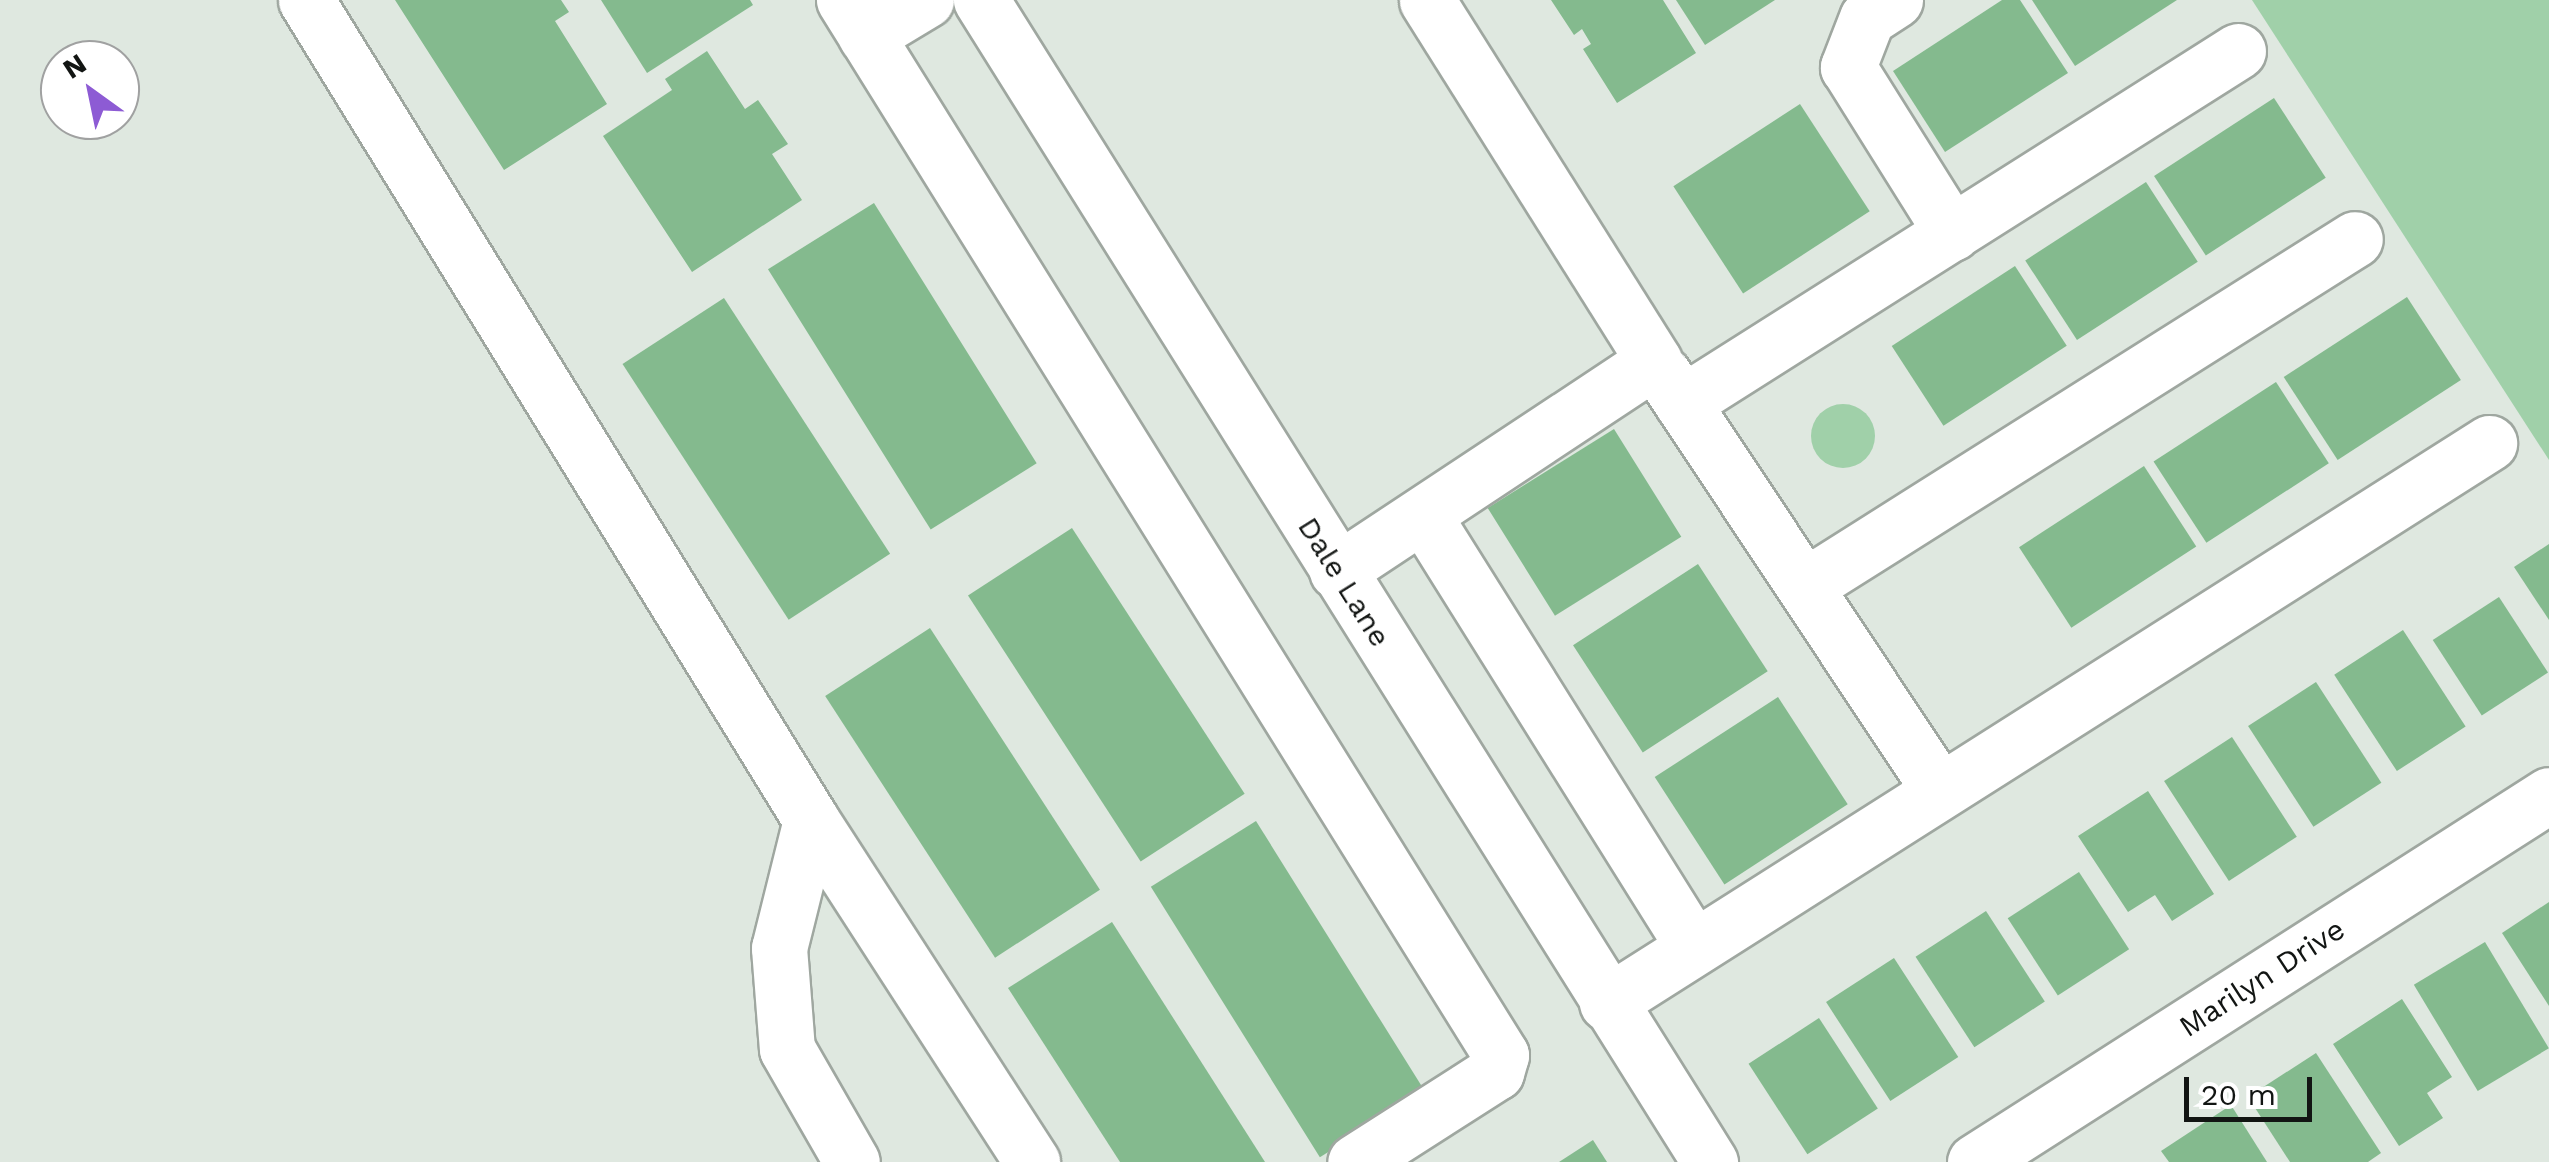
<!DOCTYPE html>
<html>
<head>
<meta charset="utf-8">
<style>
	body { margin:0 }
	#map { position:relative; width:2549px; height:1162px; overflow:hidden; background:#dfe8e0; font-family:"Work Sans",sans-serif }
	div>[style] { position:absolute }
	.green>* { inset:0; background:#a0d0a9 }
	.round { border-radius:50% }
	.building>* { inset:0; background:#84ba8e; transform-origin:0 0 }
	.roads { filter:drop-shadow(2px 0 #9fa7a0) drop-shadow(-2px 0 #9fa7a0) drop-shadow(0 2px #9fa7a0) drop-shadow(0 -2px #9fa7a0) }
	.minor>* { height:55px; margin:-27.5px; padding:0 27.5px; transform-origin:27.5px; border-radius:27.5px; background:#fff }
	span { translate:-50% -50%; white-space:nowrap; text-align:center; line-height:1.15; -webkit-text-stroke:8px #fff; paint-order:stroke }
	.street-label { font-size:30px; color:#121513 }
	.north { position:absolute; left:40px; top:40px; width:100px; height:100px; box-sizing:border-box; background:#fff; border:2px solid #a0a1a1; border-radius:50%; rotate:327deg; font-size:28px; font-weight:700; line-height:40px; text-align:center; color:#121513 }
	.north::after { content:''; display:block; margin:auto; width:35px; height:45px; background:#8d5bd4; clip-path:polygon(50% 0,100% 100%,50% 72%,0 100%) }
	.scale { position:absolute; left:2184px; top:1077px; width:128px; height:45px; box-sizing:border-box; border:5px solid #121513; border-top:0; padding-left:12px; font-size:30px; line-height:35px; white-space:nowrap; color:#121513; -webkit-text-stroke:8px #fff; paint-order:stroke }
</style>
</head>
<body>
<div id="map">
	<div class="green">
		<i style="clip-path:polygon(2252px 0,2549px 0,2549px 460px)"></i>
		<i class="round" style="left:1811px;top:404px;width:64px;height:64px"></i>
	</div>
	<div class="building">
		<i style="clip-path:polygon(395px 0,561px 0,569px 12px,555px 21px,607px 104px,504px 170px)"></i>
		<i style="clip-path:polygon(601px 0,750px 0,753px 5px,647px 73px)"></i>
		<i style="clip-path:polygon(1551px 0,1663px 0,1696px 53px,1617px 103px,1583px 49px,1591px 44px,1582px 29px,1574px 35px)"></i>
		<i style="clip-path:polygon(1676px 0,1775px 0,1705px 45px)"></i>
		<i style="clip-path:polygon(2002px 0,2020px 0,2068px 73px,1945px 152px,1893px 71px)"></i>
		<i style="clip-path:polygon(2032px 0,2177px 0,2075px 66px)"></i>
		<i style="clip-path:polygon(707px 51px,745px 109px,758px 100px,788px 144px,772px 154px,802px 200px,692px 272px,603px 136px,672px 90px,665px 79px)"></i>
		<i style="left:2274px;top:98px;width:95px;height:143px;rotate:57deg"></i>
		<i style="left:1800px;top:104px;width:128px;height:151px;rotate:57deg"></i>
		<i style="left:2146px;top:182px;width:95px;height:144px;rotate:57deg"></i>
		<i style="left:874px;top:203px;width:307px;height:125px;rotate:58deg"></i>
		<i style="left:2015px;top:266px;width:95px;height:147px;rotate:57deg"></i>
		<i style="left:2407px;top:297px;width:99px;height:147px;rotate:57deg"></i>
		<i style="left:724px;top:298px;width:305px;height:121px;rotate:57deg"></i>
		<i style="left:2276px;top:382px;width:97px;height:146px;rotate:57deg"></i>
		<i style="left:1614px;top:429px;width:127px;height:149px;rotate:58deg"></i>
		<i style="left:2144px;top:466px;width:96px;height:149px;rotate:57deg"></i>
		<i style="left:1072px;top:528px;width:317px;height:124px;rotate:57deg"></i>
		<i style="clip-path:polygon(2549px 544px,2549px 620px,2514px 567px)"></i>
		<i style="left:1698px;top:564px;width:128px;height:149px;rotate:57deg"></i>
		<i style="left:2499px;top:597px;width:90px;height:79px;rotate:57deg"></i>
		<i style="left:930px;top:628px;width:312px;height:125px;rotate:57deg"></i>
		<i style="left:2403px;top:630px;width:115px;height:82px;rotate:57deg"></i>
		<i style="left:2316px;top:682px;width:120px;height:81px;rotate:57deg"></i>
		<i style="left:1778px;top:697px;width:128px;height:147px;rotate:57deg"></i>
		<i style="left:2232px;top:737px;width:119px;height:81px;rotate:57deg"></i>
		<i style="clip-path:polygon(2148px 791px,2214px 894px,2172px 921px,2155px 895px,2128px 912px,2078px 836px)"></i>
		<i style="left:1256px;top:821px;width:319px;height:124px;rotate:58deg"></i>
		<i style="left:2079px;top:872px;width:92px;height:85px;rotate:57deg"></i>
		<i style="clip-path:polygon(2549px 902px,2549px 1006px,2502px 933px)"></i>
		<i style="left:1986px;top:911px;width:108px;height:84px;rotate:57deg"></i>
		<i style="clip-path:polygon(1112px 922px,1265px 1162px,1120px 1162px,1008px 988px)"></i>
		<i style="left:2485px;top:942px;width:124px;height:83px;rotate:59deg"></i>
		<i style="left:1894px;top:958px;width:118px;height:81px;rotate:57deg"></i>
		<i style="clip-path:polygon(2402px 999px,2452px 1077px,2427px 1093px,2443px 1118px,2399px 1146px,2333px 1044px)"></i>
		<i style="left:1819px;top:1018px;width:108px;height:84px;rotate:57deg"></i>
		<i style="clip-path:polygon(2316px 1053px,2381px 1153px,2368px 1162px,2290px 1162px,2248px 1097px)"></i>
		<i style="clip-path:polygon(2231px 1105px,2267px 1162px,2169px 1162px,2161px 1151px)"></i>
		<i style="clip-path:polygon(1593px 1140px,1607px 1162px,1559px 1162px)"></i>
	</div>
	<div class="roads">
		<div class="minor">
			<i style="left:306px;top:0;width:963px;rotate:58.37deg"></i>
			<i style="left:811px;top:820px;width:132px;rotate:104deg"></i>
			<i style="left:779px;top:948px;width:101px;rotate:85.5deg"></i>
			<i style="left:787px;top:1049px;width:130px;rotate:60.1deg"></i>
			<i style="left:844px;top:0;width:1243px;rotate:58.09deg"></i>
			<i style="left:1501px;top:1055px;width:18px;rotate:106deg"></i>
			<i style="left:1496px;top:1072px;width:167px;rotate:147.4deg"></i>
			<i style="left:981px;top:0;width:1372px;rotate:57.9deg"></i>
			<i style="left:1895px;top:0;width:33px;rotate:147deg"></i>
			<i style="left:1867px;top:18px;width:53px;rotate:111.2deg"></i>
			<i style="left:1848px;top:67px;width:196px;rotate:57.9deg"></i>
			<i style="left:866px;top:36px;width:70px;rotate:-31deg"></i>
			<i style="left:1663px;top:374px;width:497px;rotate:56.4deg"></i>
			<i style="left:1682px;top:403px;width:658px;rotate:-32.34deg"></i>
			<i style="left:1423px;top:515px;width:509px;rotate:57.93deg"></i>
			<i style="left:1337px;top:571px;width:380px;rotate:-33.5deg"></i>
			<i style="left:1654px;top:361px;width:426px;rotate:-122.2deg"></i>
			<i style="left:1805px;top:586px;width:650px;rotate:-32.25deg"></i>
			<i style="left:811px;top:820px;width:407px;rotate:57.1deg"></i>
			<i style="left:1607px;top:1003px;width:1045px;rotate:-32.41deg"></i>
			<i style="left:1975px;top:1162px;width:681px;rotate:-32.59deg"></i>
		</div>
	</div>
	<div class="street-label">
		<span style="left:1344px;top:582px;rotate:58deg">Dale Lane</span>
		<span style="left:2262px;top:978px;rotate:-33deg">Marilyn Drive</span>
	</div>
	<div class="north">N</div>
	<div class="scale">20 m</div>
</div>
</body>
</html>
